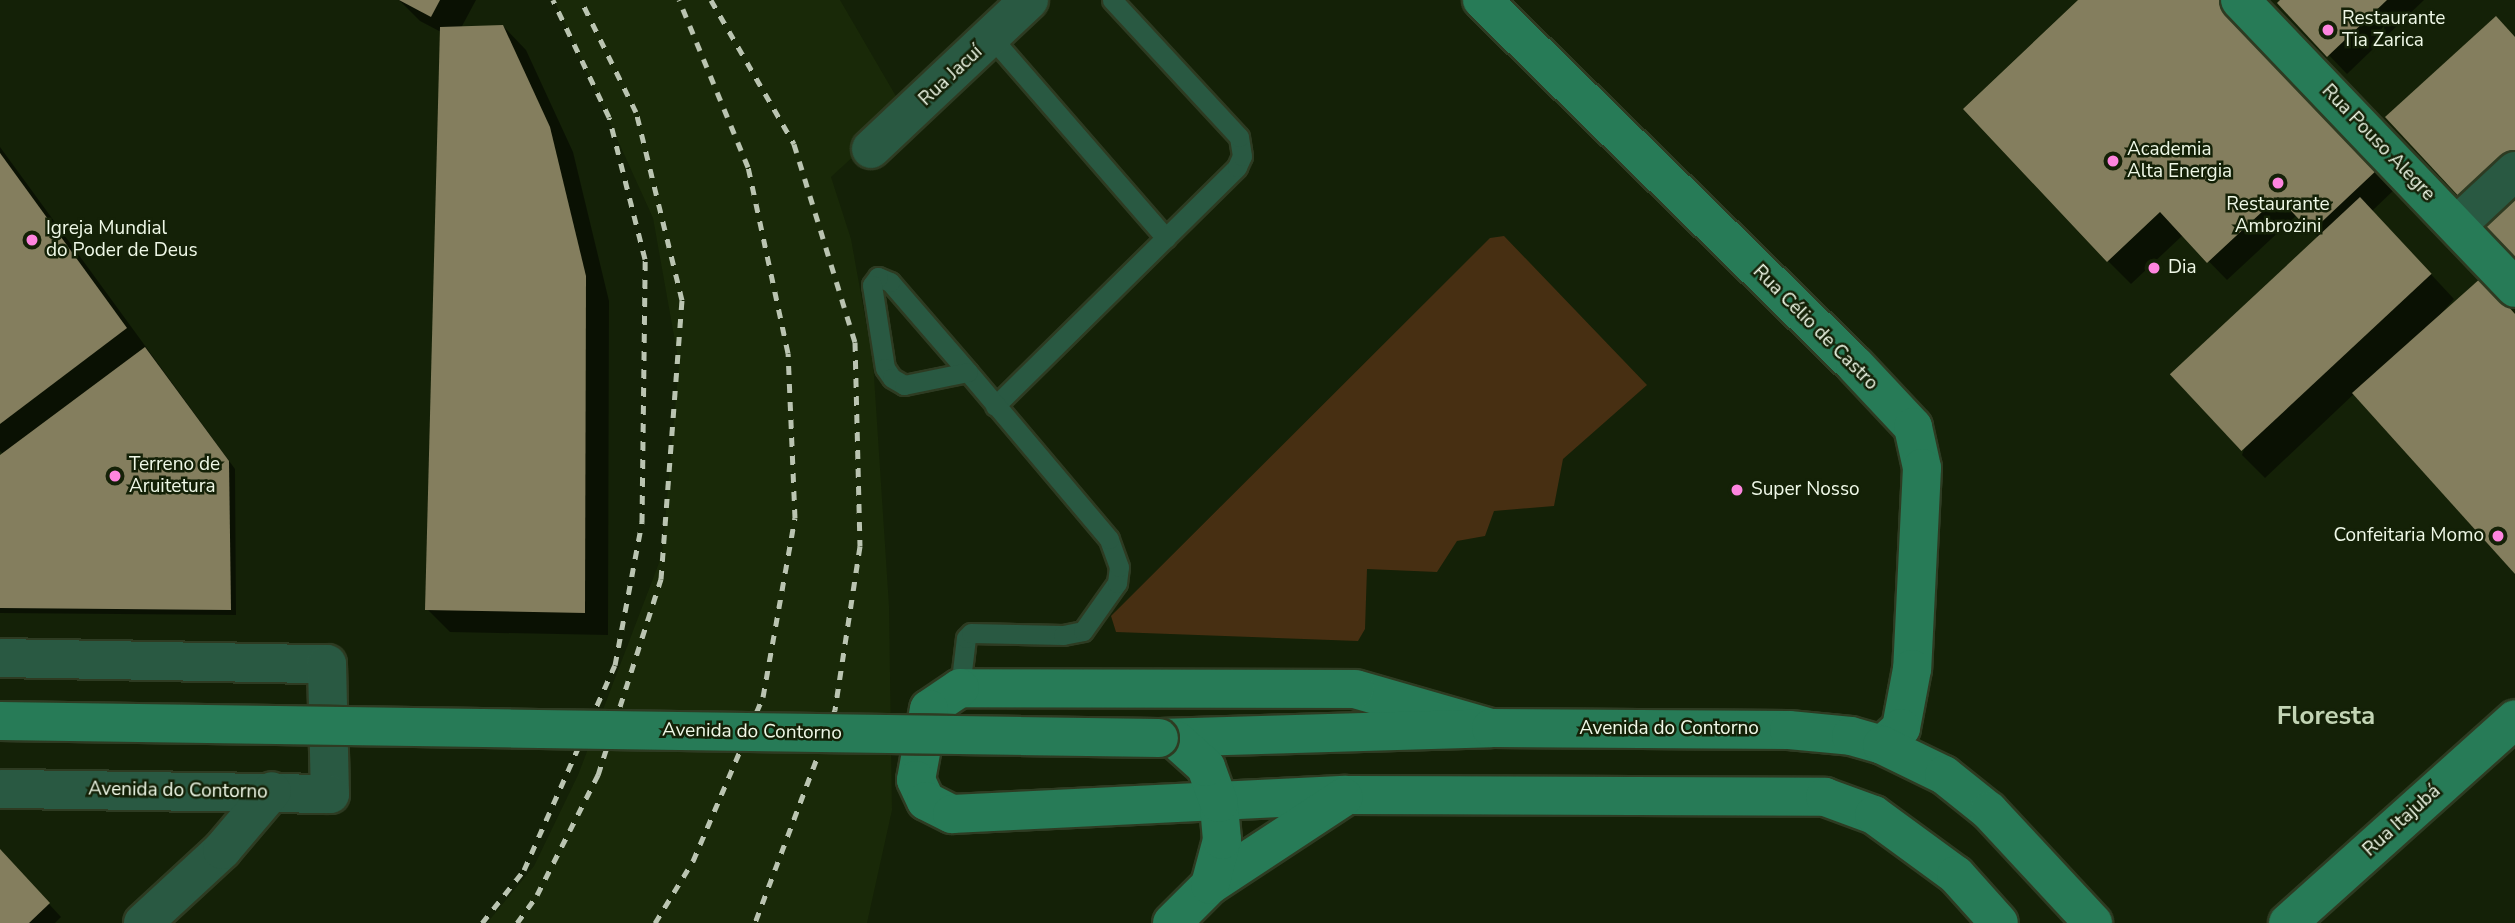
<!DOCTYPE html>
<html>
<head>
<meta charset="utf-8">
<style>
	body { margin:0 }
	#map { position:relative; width:2515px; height:923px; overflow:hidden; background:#142107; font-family:"Nunito Sans",sans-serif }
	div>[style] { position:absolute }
	.built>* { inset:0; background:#192908 }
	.green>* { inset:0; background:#472f12 }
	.shadow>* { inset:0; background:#0007 }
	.building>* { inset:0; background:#847e5e; transform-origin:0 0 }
	.roads { filter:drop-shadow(2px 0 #2e3b22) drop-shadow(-2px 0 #2e3b22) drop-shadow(0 2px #2e3b22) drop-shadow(0 -2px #2e3b22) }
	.lane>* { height:19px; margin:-9.5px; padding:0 9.5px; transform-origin:9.5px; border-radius:9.5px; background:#295942 }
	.street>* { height:38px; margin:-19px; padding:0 19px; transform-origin:19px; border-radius:19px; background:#295942 }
	.secondary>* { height:38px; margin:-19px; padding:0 19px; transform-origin:19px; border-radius:19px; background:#277b57 }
	.rail>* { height:5px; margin-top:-2.5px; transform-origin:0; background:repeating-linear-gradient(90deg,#bac4b1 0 9px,transparent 0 18px) }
	.bridges { filter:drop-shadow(2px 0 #2e3b22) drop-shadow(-2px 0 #2e3b22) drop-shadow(0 2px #2e3b22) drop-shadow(0 -2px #2e3b22) }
	.secondary-bridge>* { height:38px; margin:-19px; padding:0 19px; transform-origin:19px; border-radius:19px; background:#277b57 }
	.dots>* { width:19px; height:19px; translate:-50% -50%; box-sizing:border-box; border:4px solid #142107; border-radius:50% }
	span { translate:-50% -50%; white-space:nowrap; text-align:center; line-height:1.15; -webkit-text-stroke:5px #142107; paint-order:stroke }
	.poi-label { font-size:19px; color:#eff8e7 }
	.left { translate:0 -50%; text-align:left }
	.right { translate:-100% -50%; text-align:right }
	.street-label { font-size:19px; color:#eff8e7 }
	.district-label { font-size:26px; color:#c2d4b4; font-weight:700 }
</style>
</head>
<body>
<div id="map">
	<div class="built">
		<i style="clip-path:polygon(554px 0,840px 0,904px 110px,831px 177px,851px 239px,873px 361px,889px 606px,892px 810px,867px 923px,487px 923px,534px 866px,578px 775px,662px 555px,679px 364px,653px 218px)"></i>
	</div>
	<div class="green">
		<i style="clip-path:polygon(1504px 236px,1647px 385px,1563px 459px,1554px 506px,1494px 511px,1485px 536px,1457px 541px,1437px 572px,1367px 569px,1365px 629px,1358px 641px,1116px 632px,1111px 616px,1490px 238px)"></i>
	</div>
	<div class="shadow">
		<i style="clip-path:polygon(399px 0,476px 0,461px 28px,503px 26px,526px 50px,573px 152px,609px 301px,608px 635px,450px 632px,427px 609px,441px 32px,420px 21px)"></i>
		<i style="clip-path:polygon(2081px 0,2218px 0,2396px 188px,2372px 211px,2454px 299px,2434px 322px,2515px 314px,2515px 572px,2355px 393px,2265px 478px,2242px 455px,2319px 238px,2297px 215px,2227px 280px,2183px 235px,2131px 284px,2108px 261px)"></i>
		<i style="clip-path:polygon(2283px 0,2424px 0,2347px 74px,2279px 3px)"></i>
		<i style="clip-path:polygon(0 147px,235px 469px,236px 615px,0 613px,0 457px,4px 455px,0 451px)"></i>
		<i style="clip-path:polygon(0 851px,61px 917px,55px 923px,0 923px)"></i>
	</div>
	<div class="building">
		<i style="clip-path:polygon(399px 0,440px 0,431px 17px)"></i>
		<i style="clip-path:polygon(2078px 0,2219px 0,2379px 168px,2311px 232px,2278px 197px,2207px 263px,2160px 212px,2107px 262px,1963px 109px)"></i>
		<i style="clip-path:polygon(2280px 0,2387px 0,2327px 57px,2277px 3px)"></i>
		<i style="clip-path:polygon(2496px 16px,2515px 37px,2515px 155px,2464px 202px,2385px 117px)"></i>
		<i style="clip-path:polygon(503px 25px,550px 127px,586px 276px,585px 613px,425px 610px,440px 27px)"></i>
		<i style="clip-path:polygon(0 153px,127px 328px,0 424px)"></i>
		<i style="clip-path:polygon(2515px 190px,2515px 258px,2481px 221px)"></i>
		<i style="left:2360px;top:197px;width:105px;height:260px;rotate:47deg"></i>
		<i style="clip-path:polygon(2482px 277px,2515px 314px,2515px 574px,2352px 393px)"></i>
		<i style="clip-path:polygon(145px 347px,229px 461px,231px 610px,0 608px,0 455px)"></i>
		<i style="clip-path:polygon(0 849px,50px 903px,29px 923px,0 923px)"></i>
	</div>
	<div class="roads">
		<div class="lane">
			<i style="left:992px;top:38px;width:265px;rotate:49deg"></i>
			<i style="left:995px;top:406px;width:340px;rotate:-44.6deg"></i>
			<i style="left:1237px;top:167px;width:12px;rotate:-66deg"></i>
			<i style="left:1242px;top:156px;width:19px;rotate:-99deg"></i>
			<i style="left:1239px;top:137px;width:187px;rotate:-132.8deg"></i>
			<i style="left:960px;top:688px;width:50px;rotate:-83.2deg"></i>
			<i style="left:966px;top:638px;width:7px;rotate:-45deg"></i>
			<i style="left:971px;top:633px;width:92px;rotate:1.2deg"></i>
			<i style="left:1063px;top:635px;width:20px;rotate:-11deg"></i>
			<i style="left:1083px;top:631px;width:59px;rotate:-54.7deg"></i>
			<i style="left:1117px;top:583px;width:16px;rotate:-83deg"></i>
			<i style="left:1119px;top:567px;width:30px;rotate:-110deg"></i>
			<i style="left:1109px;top:539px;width:219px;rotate:-130.2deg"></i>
			<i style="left:968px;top:372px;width:119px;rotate:-130.9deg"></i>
			<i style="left:890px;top:282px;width:13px;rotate:-157deg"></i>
			<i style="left:878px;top:277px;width:10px;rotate:127deg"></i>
			<i style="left:872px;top:285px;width:84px;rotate:81.1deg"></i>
			<i style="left:885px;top:368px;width:12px;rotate:55deg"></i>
			<i style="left:892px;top:378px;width:14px;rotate:30deg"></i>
			<i style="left:904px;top:385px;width:65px;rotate:-11.5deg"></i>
		</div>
		<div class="street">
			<i style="left:871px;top:149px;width:217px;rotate:-43.3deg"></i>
			<i style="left:2457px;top:225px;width:79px;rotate:-43deg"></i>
			<i style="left:0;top:658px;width:327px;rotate:1.1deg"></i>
			<i style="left:327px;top:664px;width:130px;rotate:88.7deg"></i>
			<i style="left:330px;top:794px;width:330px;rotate:-179.1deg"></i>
			<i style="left:143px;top:923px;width:108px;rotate:-42.7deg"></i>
			<i style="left:222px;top:850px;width:77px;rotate:-49.7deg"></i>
		</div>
		<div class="secondary">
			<i style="left:1482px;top:0;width:522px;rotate:44.38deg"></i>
			<i style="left:1855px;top:365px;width:85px;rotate:46.9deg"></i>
			<i style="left:1913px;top:427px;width:42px;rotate:77.6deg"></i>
			<i style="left:1922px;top:468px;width:201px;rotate:92.8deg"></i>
			<i style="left:1912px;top:669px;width:60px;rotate:100.6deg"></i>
			<i style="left:1901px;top:728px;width:25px;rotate:138deg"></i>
			<i style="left:2240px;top:0;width:398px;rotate:46.3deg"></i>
			<i style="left:1491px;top:728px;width:141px;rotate:-164deg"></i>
			<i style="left:1355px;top:689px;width:395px;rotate:-179.9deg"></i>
			<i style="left:960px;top:688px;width:37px;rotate:146deg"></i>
			<i style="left:929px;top:709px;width:72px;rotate:100.4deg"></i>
			<i style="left:916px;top:780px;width:23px;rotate:65deg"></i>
			<i style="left:926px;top:801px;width:29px;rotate:27deg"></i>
			<i style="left:952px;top:814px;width:394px;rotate:-2.8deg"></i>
			<i style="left:1346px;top:795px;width:479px;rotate:0.2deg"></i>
			<i style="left:1825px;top:797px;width:52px;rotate:20.2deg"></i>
			<i style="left:1874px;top:815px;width:102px;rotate:36.2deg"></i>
			<i style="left:1956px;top:875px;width:64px;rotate:48.1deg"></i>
			<i style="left:1159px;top:738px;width:332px;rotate:-1.7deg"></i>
			<i style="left:1491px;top:728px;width:298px;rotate:0.4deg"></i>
			<i style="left:1789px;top:730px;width:62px;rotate:5.5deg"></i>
			<i style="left:1851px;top:736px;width:32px;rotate:16deg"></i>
			<i style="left:1882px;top:745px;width:69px;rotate:25.8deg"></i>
			<i style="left:1944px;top:775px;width:58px;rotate:38.7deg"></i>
			<i style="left:1989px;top:811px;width:153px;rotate:47.1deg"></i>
			<i style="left:1210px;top:885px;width:160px;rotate:-33.3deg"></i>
			<i style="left:1172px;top:923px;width:54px;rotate:-45deg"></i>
			<i style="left:1210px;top:885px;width:47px;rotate:-75.1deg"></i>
			<i style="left:1222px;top:840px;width:37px;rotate:-95deg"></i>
			<i style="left:1219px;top:803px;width:38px;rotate:-110deg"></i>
			<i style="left:1206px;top:767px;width:40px;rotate:-138deg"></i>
			<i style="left:2288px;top:923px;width:305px;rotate:-41.9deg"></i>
		</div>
	</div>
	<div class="rail">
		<i style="left:711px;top:0;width:166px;rotate:60deg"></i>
		<i style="left:794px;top:144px;width:207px;rotate:72.9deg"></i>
		<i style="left:855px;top:342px;width:204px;rotate:88.6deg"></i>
		<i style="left:860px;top:546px;width:166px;rotate:98.7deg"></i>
		<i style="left:835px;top:710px;width:228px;rotate:110.6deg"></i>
		<i style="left:482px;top:923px;width:68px;rotate:-51.6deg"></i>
		<i style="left:524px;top:870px;width:224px;rotate:-66.1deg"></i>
		<i style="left:615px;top:665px;width:146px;rotate:-79.3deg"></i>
		<i style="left:642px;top:522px;width:263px;rotate:-89.3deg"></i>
		<i style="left:645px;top:259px;width:146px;rotate:-104.2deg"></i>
		<i style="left:609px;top:117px;width:130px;rotate:-115.6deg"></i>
		<i style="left:517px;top:923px;width:34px;rotate:-54deg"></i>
		<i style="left:537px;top:895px;width:135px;rotate:-63.1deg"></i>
		<i style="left:598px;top:775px;width:206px;rotate:-72.2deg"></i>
		<i style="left:661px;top:579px;width:280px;rotate:-85.7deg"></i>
		<i style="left:682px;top:300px;width:194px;rotate:-103.7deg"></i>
		<i style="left:636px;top:112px;width:125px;rotate:-116.2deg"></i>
		<i style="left:655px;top:923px;width:73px;rotate:-58.5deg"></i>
		<i style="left:693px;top:861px;width:178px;rotate:-66.9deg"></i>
		<i style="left:763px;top:697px;width:182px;rotate:-79.9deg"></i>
		<i style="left:795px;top:518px;width:165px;rotate:-92.4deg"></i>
		<i style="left:788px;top:353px;width:190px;rotate:-102.1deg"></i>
		<i style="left:748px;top:167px;width:181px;rotate:-112.4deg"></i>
	</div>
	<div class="bridges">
		<div class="secondary-bridge">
			<i style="left:0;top:721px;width:1159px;rotate:0.84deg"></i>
		</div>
	</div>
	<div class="dots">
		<i style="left:2328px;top:30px;background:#fe85df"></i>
		<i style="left:2113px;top:161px;background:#fe85df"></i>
		<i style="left:2278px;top:183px;background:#fe85df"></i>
		<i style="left:32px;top:240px;background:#fe85df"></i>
		<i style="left:2154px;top:268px;background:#fe85df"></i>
		<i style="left:115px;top:476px;background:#fe85df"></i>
		<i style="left:1737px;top:490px;background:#fe85df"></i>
		<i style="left:2498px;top:536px;background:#fe85df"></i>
	</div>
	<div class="poi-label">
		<span class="left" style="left:2342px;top:30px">Restaurante<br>Tia Zarica</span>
		<span class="left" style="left:2127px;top:161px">Academia<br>Alta Energia</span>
		<span style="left:2278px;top:216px">Restaurante<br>Ambrozini</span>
		<span class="left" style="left:46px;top:240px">Igreja Mundial<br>do Poder de Deus</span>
		<span class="left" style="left:2168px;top:268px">Dia</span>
		<span class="left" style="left:129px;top:476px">Terreno de<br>Aruitetura</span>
		<span class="left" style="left:1751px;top:490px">Super Nosso</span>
		<span class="right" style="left:2484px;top:536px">Confeitaria Momo</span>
	</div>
	<div class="street-label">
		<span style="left:951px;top:76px;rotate:-43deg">Rua Jacuí</span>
		<span style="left:2378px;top:143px;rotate:46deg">Rua Pouso Alegre</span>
		<span style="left:1815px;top:328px;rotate:45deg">Rua Célio de Castro</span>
		<span style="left:1669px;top:729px">Avenida do Contorno</span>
		<span style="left:752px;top:732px;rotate:1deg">Avenida do Contorno</span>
		<span style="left:178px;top:791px;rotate:1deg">Avenida do Contorno</span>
		<span style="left:2402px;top:821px;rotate:-42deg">Rua Itajubá</span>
	</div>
	<div class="district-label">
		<span style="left:2326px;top:716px">Floresta</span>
	</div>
</div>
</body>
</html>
